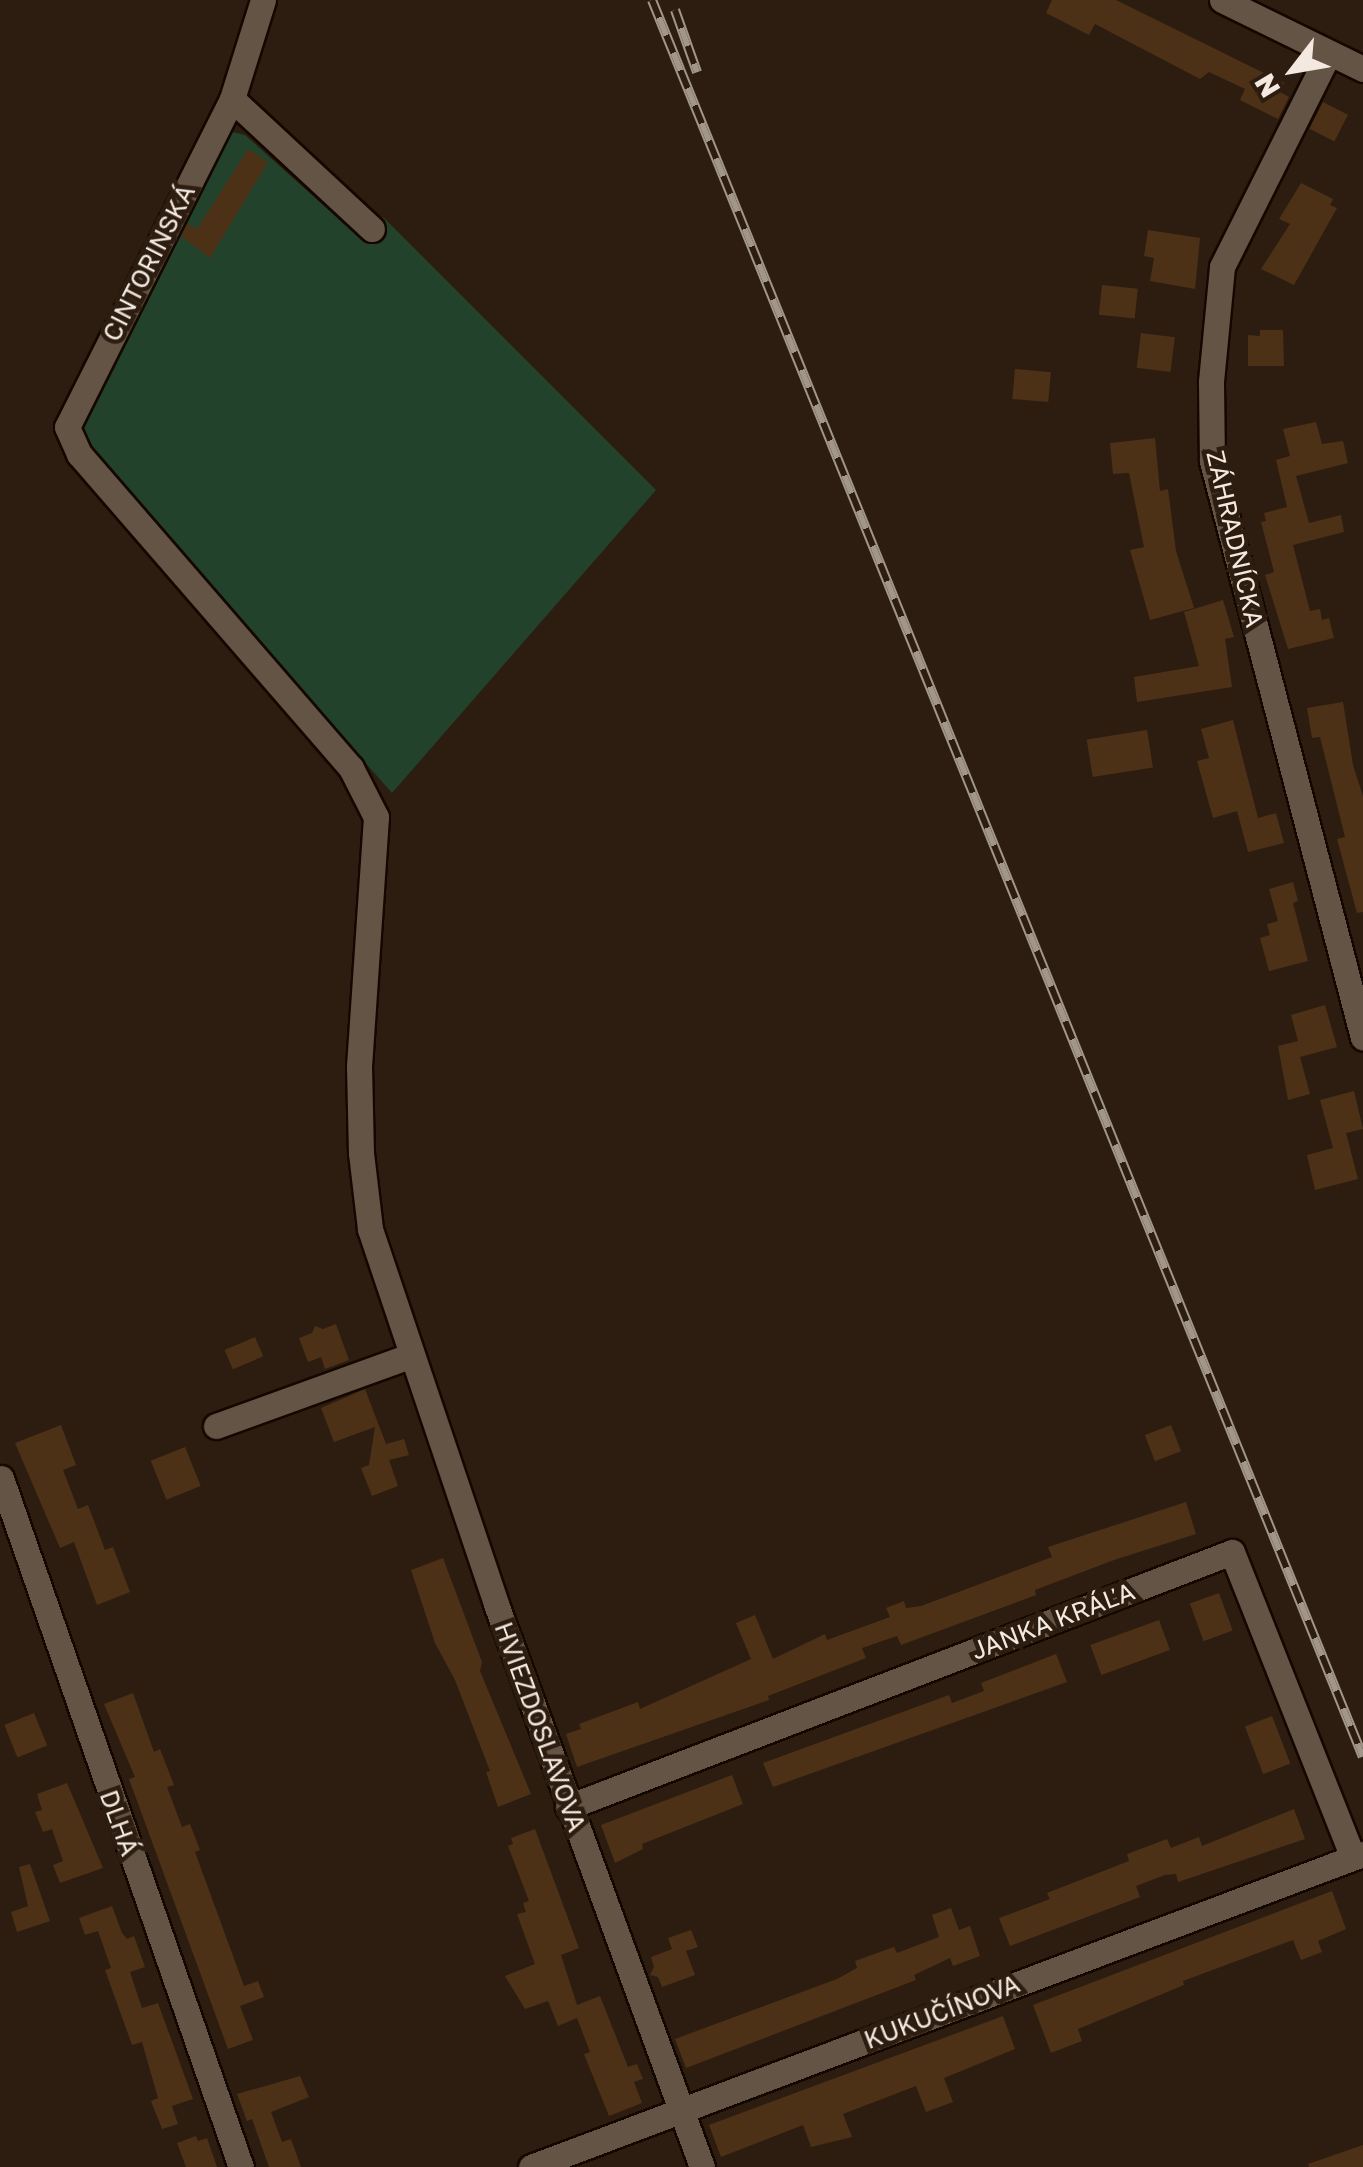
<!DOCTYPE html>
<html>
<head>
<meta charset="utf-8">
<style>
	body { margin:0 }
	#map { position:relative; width:1363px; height:2167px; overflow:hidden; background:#2c1d10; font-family:"Golos Text",sans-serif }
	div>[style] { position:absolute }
	.green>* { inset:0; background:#22422b }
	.building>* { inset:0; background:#4c3117; transform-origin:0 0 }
	.roads { filter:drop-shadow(2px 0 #140700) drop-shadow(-2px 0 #140700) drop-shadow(0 2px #140700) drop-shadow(0 -2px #140700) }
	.minor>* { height:25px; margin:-12.5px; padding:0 12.5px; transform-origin:12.5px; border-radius:12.5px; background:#645445 }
	.rail>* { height:10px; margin-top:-5px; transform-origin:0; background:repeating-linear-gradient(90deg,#2c1d10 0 19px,#a2968b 0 38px); box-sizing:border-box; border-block:2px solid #a2968b }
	span { translate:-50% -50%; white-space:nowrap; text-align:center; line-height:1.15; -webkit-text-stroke:9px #2c1d10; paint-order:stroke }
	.street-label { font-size:25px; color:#f3e9e0 }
	.north { position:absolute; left:1243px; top:20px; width:100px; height:100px; -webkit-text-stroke:8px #2c1d10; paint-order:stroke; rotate:239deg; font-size:28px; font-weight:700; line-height:40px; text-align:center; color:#f3e9e0 }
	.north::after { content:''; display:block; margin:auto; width:35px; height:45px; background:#f3e9e0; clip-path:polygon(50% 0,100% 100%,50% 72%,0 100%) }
</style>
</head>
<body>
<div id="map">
	<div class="green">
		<i style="clip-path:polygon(219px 129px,245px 135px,362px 240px,383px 217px,656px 490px,392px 793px,78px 436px)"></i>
	</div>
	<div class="building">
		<i style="clip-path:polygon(1052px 0,1116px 0,1284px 83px,1280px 92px,1289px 97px,1278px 119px,1240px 100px,1245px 89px,1209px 72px,1200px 79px,1095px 24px,1089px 35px,1046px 13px)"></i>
		<i style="left:1323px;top:102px;width:28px;height:30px;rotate:27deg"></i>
		<i style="clip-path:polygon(248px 149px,268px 162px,210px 258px,181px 236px,187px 224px,197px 229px)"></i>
		<i style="clip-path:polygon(1301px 183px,1333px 199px,1330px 205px,1337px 208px,1294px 285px,1261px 269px,1290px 224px,1279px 219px)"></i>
		<i style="clip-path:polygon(1148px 230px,1200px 238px,1195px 289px,1150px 281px,1154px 258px,1144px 256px)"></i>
		<i style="left:1102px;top:285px;width:36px;height:30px;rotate:6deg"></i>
		<i style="clip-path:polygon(1260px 330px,1283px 330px,1284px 366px,1248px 366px,1248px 335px,1260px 336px)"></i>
		<i style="left:1141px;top:333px;width:34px;height:35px;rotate:7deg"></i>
		<i style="left:1015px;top:369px;width:36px;height:30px;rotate:5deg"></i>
		<i style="clip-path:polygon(1316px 422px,1322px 444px,1343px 441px,1348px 463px,1296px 476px,1309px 523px,1341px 515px,1344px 532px,1293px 545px,1310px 611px,1320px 609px,1322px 620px,1329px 618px,1334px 638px,1288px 649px,1265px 575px,1274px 572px,1261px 522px,1266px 521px,1264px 513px,1287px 507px,1276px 460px,1290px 456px,1283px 429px)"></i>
		<i style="clip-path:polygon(1155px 438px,1160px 491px,1168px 489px,1176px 551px,1194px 608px,1150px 620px,1130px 550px,1144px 547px,1129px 473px,1113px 474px,1110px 443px)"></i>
		<i style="clip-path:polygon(1223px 600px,1234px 637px,1225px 639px,1232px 687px,1137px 702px,1134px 677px,1199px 666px,1184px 612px)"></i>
		<i style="clip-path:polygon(1343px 702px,1353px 765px,1363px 796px,1363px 912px,1357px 913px,1337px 839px,1345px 837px,1320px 737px,1312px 738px,1307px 708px)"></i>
		<i style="clip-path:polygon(1233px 720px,1258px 818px,1276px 813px,1284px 843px,1248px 852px,1237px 811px,1213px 818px,1197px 761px,1209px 758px,1201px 729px)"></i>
		<i style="left:1147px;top:730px;width:38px;height:61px;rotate:81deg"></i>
		<i style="clip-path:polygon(1293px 882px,1298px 901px,1293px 903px,1308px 961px,1269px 971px,1260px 938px,1270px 935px,1267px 924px,1278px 921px,1269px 889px)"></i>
		<i style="clip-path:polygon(1325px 1005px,1337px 1047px,1300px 1057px,1310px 1094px,1288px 1100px,1278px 1046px,1298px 1041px,1291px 1015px)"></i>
		<i style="clip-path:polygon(1354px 1091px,1363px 1129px,1346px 1133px,1358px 1179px,1315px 1190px,1307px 1155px,1333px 1148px,1320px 1100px)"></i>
		<i style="clip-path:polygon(336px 1324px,349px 1360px,325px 1369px,321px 1357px,308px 1362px,299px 1338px,312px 1333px,315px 1326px,323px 1329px)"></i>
		<i style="left:255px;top:1337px;width:21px;height:33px;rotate:67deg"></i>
		<i style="clip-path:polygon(365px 1389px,386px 1444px,404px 1439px,409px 1455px,389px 1460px,398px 1486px,372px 1496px,361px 1468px,369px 1465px,375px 1427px,334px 1442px,321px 1408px)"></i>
		<i style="clip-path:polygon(61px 1425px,76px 1465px,63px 1470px,78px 1509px,88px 1505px,105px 1550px,113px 1547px,130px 1592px,97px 1605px,74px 1542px,60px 1548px,15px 1443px)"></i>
		<i style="left:1171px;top:1425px;width:28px;height:28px;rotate:69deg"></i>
		<i style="left:185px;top:1447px;width:42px;height:37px;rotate:68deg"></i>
		<i style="clip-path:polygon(1186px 1502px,1196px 1534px,1114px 1560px,1035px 1590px,1036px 1595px,901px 1645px,897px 1636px,862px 1648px,866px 1658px,768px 1696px,769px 1700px,577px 1767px,566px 1734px,581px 1729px,579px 1724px,638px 1702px,640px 1709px,751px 1659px,736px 1623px,755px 1615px,773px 1659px,825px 1634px,827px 1640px,890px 1617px,886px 1608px,904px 1601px,906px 1608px,921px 1606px,1052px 1557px,1048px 1547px)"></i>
		<i style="clip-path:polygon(443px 1558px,482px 1662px,480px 1671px,531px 1794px,498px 1807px,486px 1772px,490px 1771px,455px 1680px,435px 1643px,411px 1570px)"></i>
		<i style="left:1219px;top:1593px;width:40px;height:31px;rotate:70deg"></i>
		<i style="left:1159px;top:1620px;width:32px;height:73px;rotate:70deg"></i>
		<i style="clip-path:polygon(1056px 1654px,1067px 1682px,773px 1787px,763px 1763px,949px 1695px,952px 1703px,984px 1691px,981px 1683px)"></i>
		<i style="clip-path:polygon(133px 1693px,154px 1752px,160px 1749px,174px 1785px,167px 1787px,182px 1827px,190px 1824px,200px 1850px,195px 1852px,244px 1986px,258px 1981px,264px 1997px,240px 2006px,253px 2040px,228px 2049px,129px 1779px,135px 1777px,104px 1704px)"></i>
		<i style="left:34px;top:1713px;width:35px;height:32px;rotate:68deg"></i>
		<i style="left:1272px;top:1716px;width:51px;height:29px;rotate:69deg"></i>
		<i style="clip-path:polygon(732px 1775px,743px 1804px,642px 1844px,643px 1849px,615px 1863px,601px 1825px)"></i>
		<i style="clip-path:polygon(67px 1783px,103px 1868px,60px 1883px,53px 1865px,63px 1861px,52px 1829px,43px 1832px,35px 1812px,42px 1810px,37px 1794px)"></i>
		<i style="clip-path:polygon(1294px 1809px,1305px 1839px,1178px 1882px,1176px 1874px,1165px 1875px,1136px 1886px,1140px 1897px,1010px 1946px,999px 1918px,1050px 1899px,1047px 1893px,1129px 1861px,1127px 1854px,1167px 1839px,1171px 1848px,1199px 1837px,1202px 1846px)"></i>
		<i style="clip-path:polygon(535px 1829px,579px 1948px,561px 1955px,577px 2005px,600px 1996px,628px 2067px,637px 2064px,643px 2079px,634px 2082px,642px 2103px,609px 2116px,584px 2054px,590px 2052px,577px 2018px,558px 2026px,548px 2001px,525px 2009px,505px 1976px,535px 1964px,517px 1914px,526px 1912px,523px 1903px,529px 1901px,508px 1846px,513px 1844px,511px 1838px)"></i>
		<i style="clip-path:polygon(30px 1864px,50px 1921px,17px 1932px,11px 1912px,28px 1906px,19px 1867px)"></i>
		<i style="clip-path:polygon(1332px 1891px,1346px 1929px,1318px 1941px,1322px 1952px,1301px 1960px,1293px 1940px,1183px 1981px,1184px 1985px,1078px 2029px,1082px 2041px,1051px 2053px,1033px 2005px)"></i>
		<i style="clip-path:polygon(112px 1906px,122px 1933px,127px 1939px,134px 1936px,145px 1967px,130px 1972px,142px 2008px,158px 2003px,193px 2099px,172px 2106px,178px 2124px,162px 2129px,151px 2101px,158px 2098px,142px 2042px,132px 2045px,105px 1970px,111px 1968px,98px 1931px,85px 1935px,79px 1918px)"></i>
		<i style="clip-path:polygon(951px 1908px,959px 1930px,970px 1926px,980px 1956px,953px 1966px,950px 1958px,914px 1975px,916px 1980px,686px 2068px,675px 2039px,837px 1979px,857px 1968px,855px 1961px,894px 1947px,897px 1953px,939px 1937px,932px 1915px)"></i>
		<i style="clip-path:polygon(691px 1930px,698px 1947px,686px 1951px,695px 1975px,662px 1987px,658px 1977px,650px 1975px,654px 1967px,651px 1957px,672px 1949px,668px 1938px)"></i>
		<i style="clip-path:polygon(1003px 2016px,1015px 2049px,944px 2078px,953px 2102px,926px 2112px,916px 2086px,843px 2114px,852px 2137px,811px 2147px,803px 2125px,721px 2157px,709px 2125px)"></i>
		<i style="clip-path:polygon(300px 2076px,309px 2097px,271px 2112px,282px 2142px,291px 2139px,301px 2167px,269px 2167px,252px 2119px,247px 2121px,237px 2094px)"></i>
		<i style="clip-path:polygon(196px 2136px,198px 2141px,207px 2138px,217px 2167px,186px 2167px,177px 2143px)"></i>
		<i style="clip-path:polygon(1363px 2145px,1363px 2167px,1309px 2167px,1308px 2164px)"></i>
	</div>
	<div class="roads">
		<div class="minor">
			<i style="left:263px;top:0;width:104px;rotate:107.4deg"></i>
			<i style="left:232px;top:99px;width:191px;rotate:42.9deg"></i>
			<i style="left:1222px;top:0;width:157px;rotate:26.1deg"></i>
			<i style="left:1329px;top:53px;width:239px;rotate:116.6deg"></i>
			<i style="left:1222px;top:267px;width:116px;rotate:95.5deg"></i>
			<i style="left:1211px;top:382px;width:79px;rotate:89.3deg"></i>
			<i style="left:1212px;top:461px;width:596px;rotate:75.33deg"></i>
			<i style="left:232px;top:99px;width:367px;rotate:116.7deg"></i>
			<i style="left:67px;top:427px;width:30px;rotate:66deg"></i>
			<i style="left:79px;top:454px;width:415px;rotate:49.1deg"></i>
			<i style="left:351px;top:768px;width:55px;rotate:63deg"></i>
			<i style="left:376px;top:817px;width:250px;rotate:93.9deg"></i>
			<i style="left:359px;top:1066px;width:87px;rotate:88.7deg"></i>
			<i style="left:361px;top:1153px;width:77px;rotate:83.2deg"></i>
			<i style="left:370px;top:1229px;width:396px;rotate:71.4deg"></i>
			<i style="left:496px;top:1604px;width:600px;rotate:69.9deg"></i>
			<i style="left:216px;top:1426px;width:208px;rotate:-19.9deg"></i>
			<i style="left:1px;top:1478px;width:730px;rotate:70.8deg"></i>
			<i style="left:568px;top:1807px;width:711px;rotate:-21.01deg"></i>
			<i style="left:1232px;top:1552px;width:328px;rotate:68.4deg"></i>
			<i style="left:531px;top:2167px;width:889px;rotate:-20.62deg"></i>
		</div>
	</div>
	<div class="rail">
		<i style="left:652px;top:0;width:1895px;rotate:67.97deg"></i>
		<i style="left:675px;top:10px;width:66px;rotate:70.5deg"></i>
	</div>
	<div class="street-label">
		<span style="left:149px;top:263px;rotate:-63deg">CINTORINSKÁ</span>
		<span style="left:1235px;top:539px;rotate:77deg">ZÁHRADNÍCKA</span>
		<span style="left:1053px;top:1621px;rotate:-21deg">JANKA KRÁĽA</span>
		<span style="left:540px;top:1727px;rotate:70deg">HVIEZDOSLAVOVA</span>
		<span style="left:119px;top:1823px;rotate:70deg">DLHÁ</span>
		<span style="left:942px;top:2012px;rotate:-21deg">KUKUČÍNOVA</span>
	</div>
	<div class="north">N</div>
</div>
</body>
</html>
